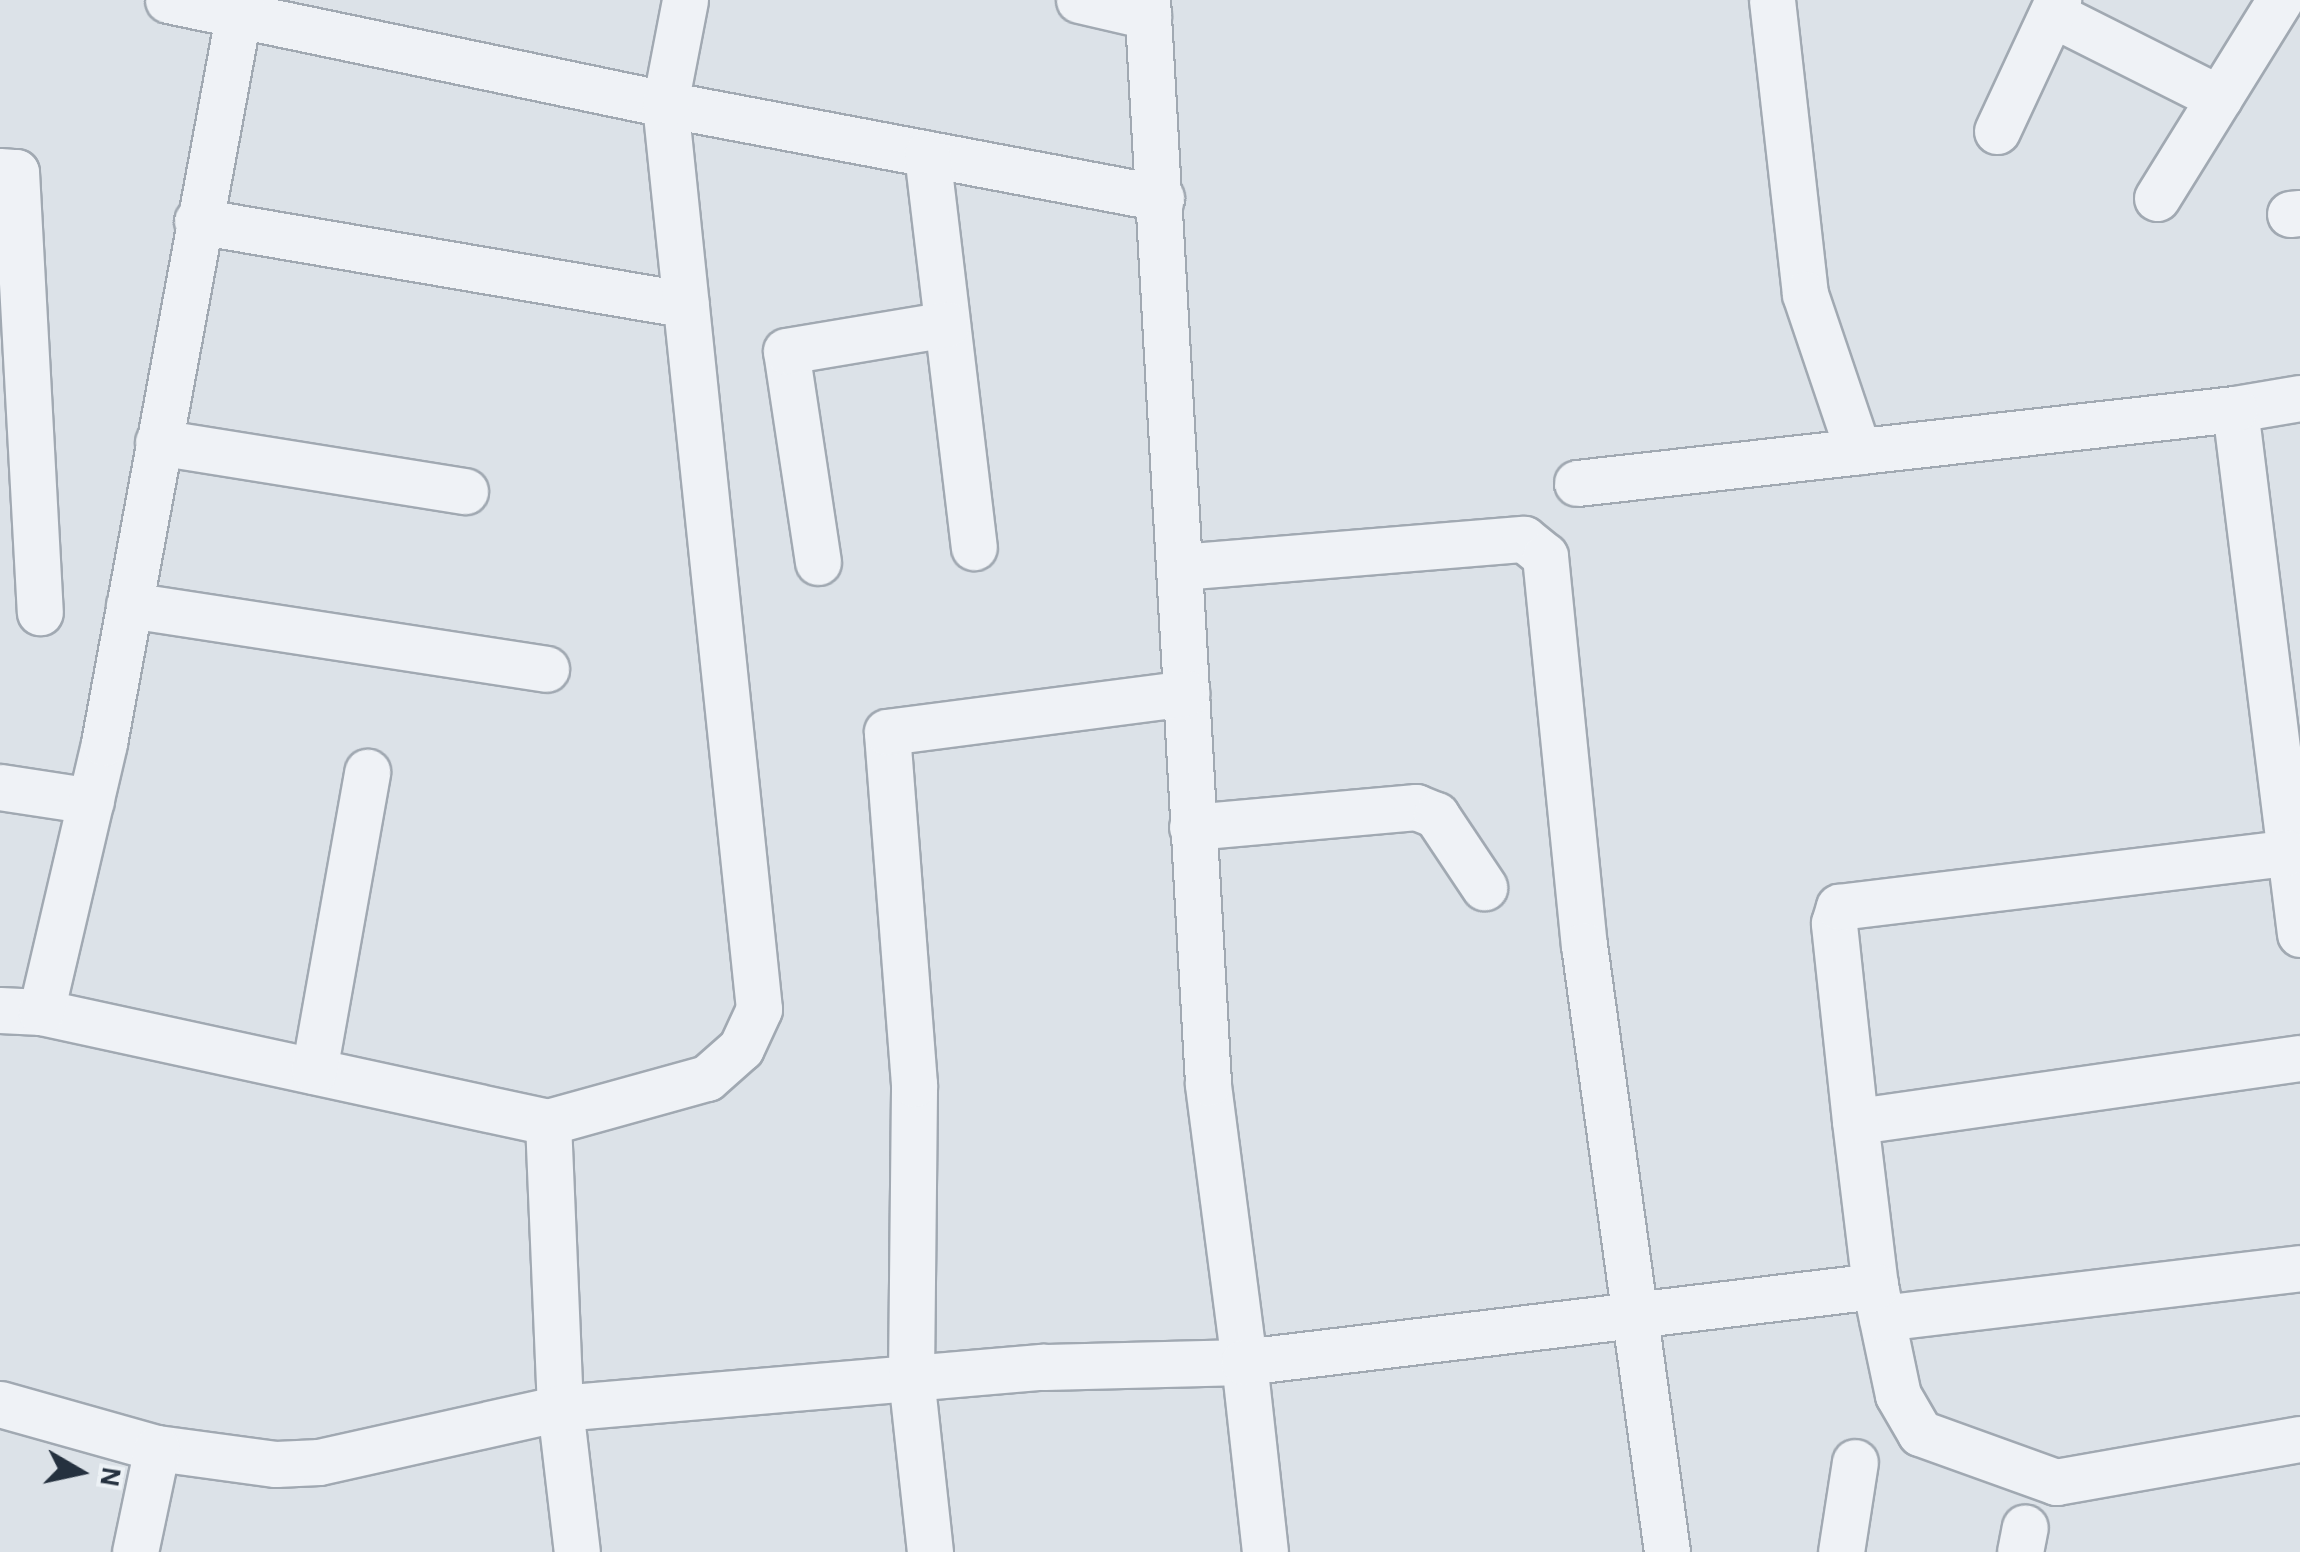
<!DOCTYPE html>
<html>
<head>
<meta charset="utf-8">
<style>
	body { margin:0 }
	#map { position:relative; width:2300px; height:1552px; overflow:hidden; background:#dce2e8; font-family:"Alegreya Sans",sans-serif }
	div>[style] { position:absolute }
	.roads { filter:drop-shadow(2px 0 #a1a9b2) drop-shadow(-2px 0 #a1a9b2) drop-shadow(0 2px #a1a9b2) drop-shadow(0 -2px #a1a9b2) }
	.street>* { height:45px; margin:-22.5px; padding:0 22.5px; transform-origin:22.5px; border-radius:22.5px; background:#eff2f6 }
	span { translate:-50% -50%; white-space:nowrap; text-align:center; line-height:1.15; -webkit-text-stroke:10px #ecf1f5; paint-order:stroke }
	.north { position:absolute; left:30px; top:1422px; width:100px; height:100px; -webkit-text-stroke:8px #ecf1f5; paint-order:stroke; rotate:99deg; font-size:28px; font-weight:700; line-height:40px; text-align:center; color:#25313f }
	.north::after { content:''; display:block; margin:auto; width:35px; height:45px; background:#25313f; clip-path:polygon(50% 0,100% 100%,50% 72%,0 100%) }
</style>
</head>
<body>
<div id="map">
	<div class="roads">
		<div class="street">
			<i style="left:168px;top:0;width:508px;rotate:11.82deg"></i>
			<i style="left:665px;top:104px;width:505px;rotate:10.73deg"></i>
			<i style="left:1079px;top:0;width:71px;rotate:13.1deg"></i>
			<i style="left:1772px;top:0;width:296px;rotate:83.6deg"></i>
			<i style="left:1805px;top:294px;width:166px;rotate:71.3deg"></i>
			<i style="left:2052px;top:14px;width:187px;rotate:26.7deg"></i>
			<i style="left:1997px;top:131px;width:145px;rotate:-65deg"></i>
			<i style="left:927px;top:154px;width:396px;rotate:83.2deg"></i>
			<i style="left:0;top:171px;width:16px;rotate:4deg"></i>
			<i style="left:16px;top:172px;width:441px;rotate:86.9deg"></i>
			<i style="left:2157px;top:198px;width:233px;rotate:-58.2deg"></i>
			<i style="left:2290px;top:214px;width:10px;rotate:-6deg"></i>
			<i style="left:197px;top:221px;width:496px;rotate:9.7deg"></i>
			<i style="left:2300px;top:398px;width:66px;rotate:170.4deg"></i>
			<i style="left:2235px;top:409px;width:529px;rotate:82.94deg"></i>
			<i style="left:158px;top:442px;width:311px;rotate:9.1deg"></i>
			<i style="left:1577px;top:483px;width:662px;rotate:-6.42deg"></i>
			<i style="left:818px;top:562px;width:213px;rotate:-98.6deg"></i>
			<i style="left:786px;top:351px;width:163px;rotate:-9.5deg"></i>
			<i style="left:1180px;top:567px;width:345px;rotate:-4.7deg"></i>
			<i style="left:1524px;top:539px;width:27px;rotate:39deg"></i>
			<i style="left:1545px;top:556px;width:391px;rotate:84.3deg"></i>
			<i style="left:1584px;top:945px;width:613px;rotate:82.21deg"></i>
			<i style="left:129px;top:605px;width:422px;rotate:8.7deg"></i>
			<i style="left:0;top:787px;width:92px;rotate:8.7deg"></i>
			<i style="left:1192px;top:827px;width:225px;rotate:-5.1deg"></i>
			<i style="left:1416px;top:807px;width:22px;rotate:22deg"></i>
			<i style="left:1436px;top:815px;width:87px;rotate:56.3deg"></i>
			<i style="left:0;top:1010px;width:41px;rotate:2.8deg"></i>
			<i style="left:41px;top:1012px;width:519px;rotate:12.24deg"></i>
			<i style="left:548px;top:1122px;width:165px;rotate:-15.5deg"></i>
			<i style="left:707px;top:1078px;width:45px;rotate:-41.4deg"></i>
			<i style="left:741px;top:1048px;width:43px;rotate:-65.2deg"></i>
			<i style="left:759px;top:1009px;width:910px;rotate:-95.93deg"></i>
			<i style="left:665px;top:104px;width:106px;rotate:-79.1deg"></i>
			<i style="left:41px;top:1012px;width:276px;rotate:-76.8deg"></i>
			<i style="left:104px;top:743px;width:756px;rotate:-79.55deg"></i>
			<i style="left:2300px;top:1058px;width:449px;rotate:171.9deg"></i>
			<i style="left:1855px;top:1121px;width:166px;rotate:83.1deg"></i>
			<i style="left:1875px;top:1286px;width:111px;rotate:78.1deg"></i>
			<i style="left:1898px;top:1395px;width:44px;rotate:59.9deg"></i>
			<i style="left:1920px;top:1433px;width:145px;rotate:19.8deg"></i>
			<i style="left:2056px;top:1482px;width:248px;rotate:-10deg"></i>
			<i style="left:314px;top:1071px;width:304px;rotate:-79.9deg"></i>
			<i style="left:1855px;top:1121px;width:199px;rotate:-96.1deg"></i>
			<i style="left:1834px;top:923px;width:17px;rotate:-73deg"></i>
			<i style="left:1839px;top:907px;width:451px;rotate:-6.9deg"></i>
			<i style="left:548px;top:1122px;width:286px;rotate:87.6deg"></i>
			<i style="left:560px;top:1408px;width:145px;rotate:83.3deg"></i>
			<i style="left:1882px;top:1318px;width:421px;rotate:-6.8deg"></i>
			<i style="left:0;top:1404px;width:163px;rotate:15.7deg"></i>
			<i style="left:157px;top:1448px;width:120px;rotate:7.7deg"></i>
			<i style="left:276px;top:1464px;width:43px;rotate:-2.7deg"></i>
			<i style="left:319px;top:1462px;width:247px;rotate:-12.6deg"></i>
			<i style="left:560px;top:1408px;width:485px;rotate:-4.9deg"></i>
			<i style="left:1043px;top:1367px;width:201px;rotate:-1.4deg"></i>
			<i style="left:1244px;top:1362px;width:281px;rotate:-97.4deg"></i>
			<i style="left:1208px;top:1083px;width:1085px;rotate:-93.22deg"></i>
			<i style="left:135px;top:1552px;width:106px;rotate:-78.1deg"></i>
			<i style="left:930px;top:1552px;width:176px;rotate:-96.2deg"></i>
			<i style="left:911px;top:1377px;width:293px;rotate:-89.4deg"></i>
			<i style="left:914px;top:1084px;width:353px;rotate:-94.4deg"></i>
			<i style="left:887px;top:732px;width:302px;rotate:-7.4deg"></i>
			<i style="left:1265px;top:1552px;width:191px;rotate:-96.3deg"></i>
			<i style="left:1244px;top:1362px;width:636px;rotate:-6.87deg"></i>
			<i style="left:1841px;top:1552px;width:91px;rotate:-81.2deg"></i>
			<i style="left:2020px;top:1552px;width:25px;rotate:-79deg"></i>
		</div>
	</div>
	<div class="north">N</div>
</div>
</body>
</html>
